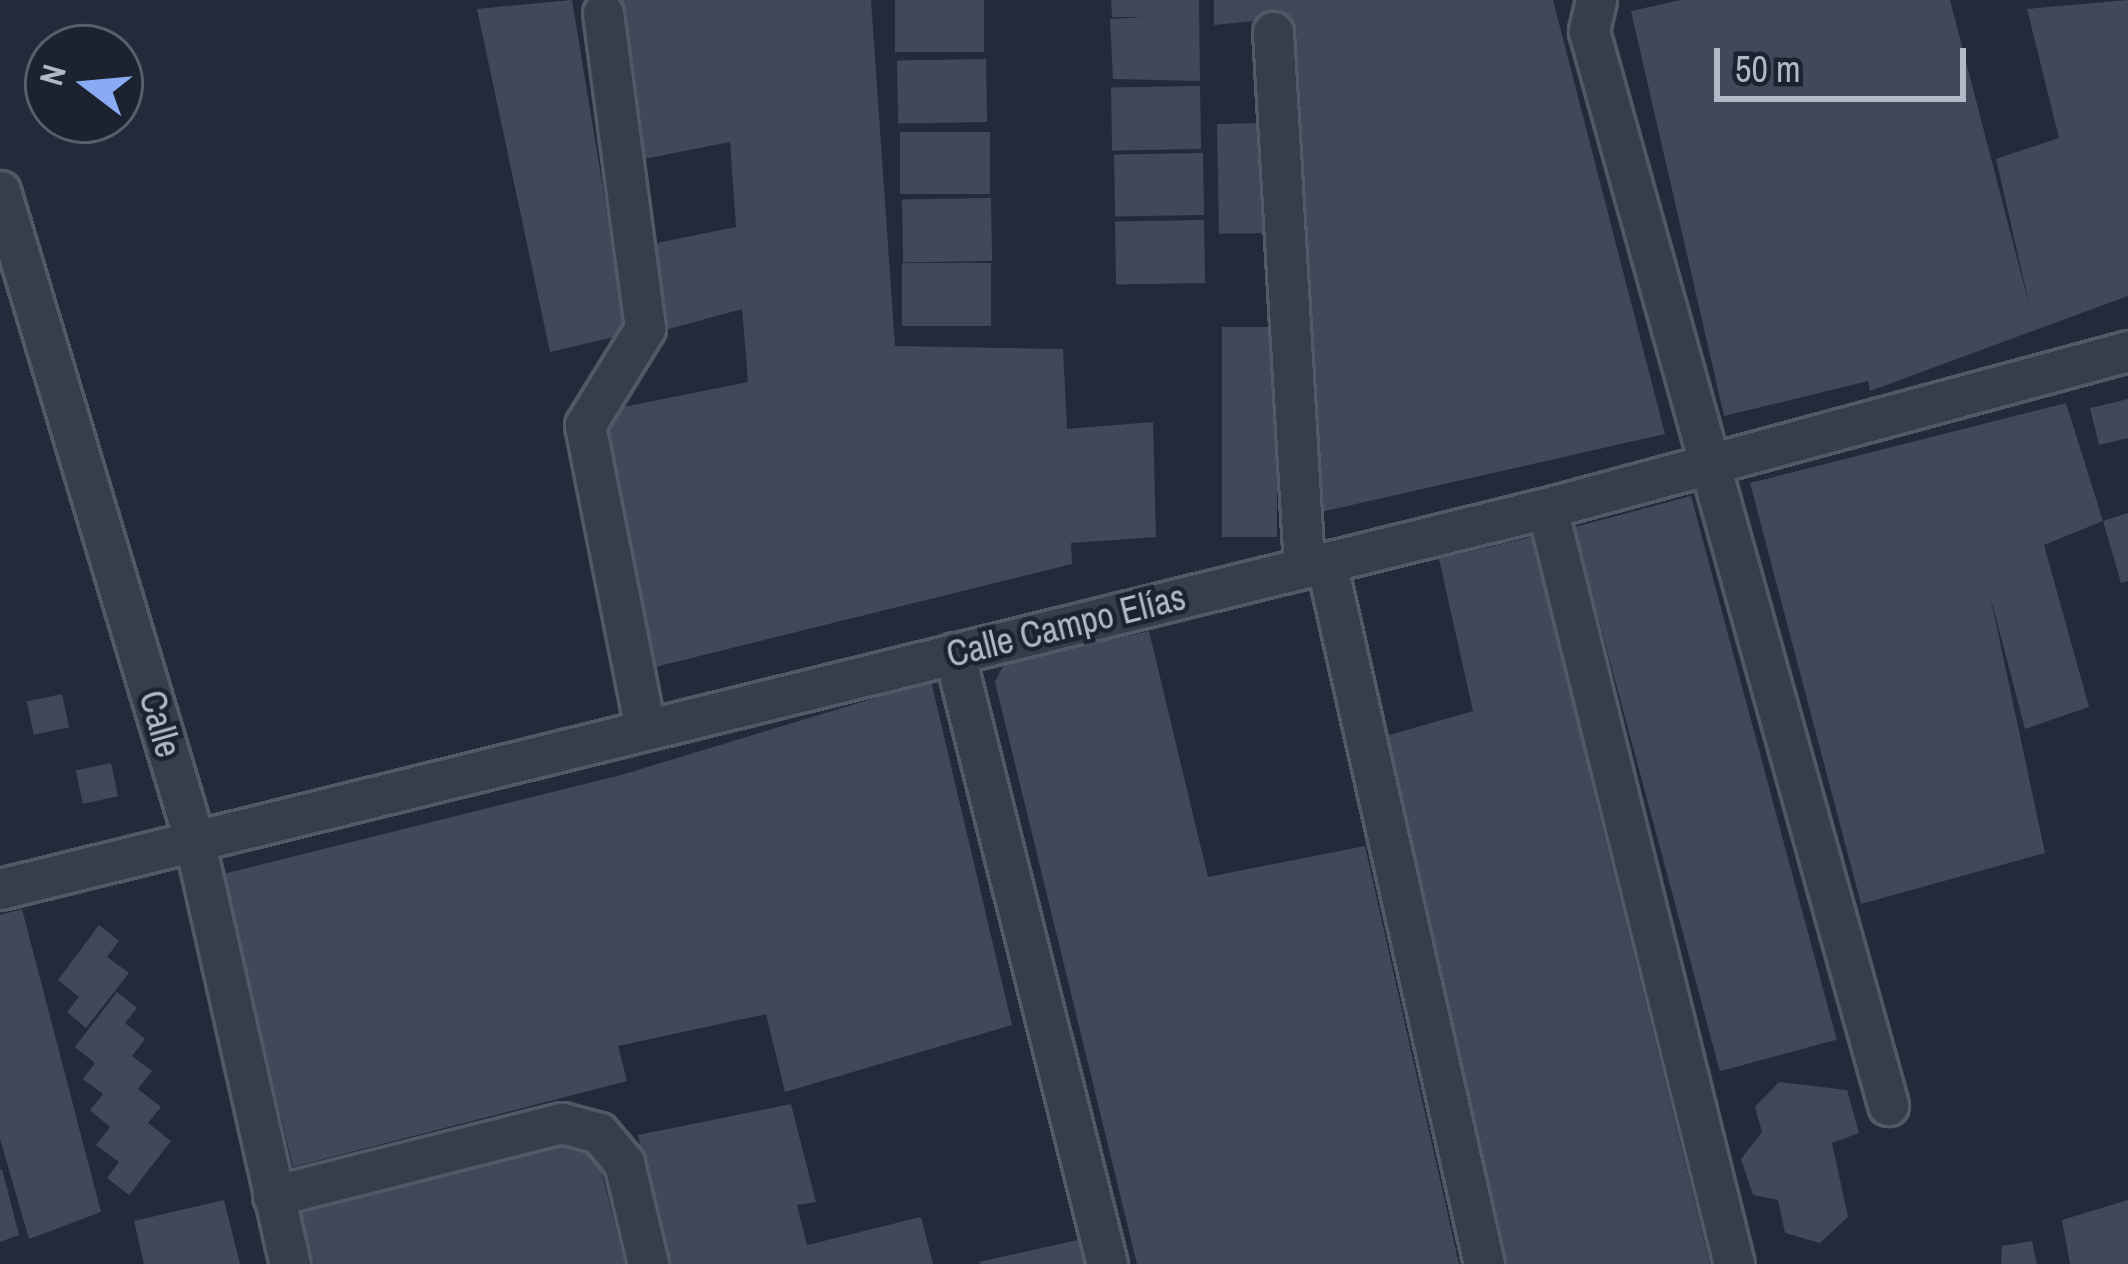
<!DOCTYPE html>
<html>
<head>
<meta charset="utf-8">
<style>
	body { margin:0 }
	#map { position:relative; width:2128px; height:1264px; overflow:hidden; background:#232b3a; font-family:"Archivo Narrow",sans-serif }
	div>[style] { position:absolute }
	.building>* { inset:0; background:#3f4959; transform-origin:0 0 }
	.roads { filter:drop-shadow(3px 0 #525865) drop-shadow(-3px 0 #525865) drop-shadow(0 3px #525865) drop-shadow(0 -3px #525865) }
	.minor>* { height:39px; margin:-19.5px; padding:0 19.5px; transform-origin:19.5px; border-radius:19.5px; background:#373d4a }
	span { translate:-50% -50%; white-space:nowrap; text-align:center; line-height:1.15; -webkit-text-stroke:9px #1c222f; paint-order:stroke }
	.street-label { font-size:36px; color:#b2b8c6 }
	.north { position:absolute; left:24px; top:24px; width:120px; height:120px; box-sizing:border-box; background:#1c222f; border:3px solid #585e6b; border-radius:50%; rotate:286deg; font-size:33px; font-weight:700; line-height:48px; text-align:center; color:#b2b8c6 }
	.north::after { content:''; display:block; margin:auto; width:42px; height:54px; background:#8aaaf3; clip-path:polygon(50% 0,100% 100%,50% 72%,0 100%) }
	.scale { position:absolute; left:1714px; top:48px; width:252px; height:54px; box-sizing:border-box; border:6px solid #b2b8c6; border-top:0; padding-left:15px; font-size:36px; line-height:42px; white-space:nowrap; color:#b2b8c6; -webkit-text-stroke:9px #1c222f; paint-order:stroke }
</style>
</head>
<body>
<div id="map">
	<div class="building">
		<i style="clip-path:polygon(572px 0,627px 334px,550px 352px,477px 9px)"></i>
		<i style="clip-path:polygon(623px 0,871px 0,895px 346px,1063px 349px,1067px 429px,1153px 422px,1156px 537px,1071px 543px,1072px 564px,647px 669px,598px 412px,748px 382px,742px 309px,665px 330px,657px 243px,736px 227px,730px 142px,644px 159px)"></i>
		<i style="left:895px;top:0;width:89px;height:52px"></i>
		<i style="clip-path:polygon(1111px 0,1199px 0,1200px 81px,1113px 79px,1110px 19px,1145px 17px,1112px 17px)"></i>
		<i style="clip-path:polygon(1214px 0,1553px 0,1665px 434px,1312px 514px,1284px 18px,1214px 25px)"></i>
		<i style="clip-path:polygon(1681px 0,1950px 0,2031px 312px,1996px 159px,2059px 138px,2027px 9px,2128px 0,2128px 296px,1870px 391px,1868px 381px,1724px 416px,1631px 11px)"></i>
		<i style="left:986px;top:59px;width:63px;height:89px;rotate:89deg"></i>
		<i style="left:1200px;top:86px;width:63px;height:89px;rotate:89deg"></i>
		<i style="left:1268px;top:123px;width:110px;height:51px;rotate:89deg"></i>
		<i style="left:990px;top:132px;width:62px;height:90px;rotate:90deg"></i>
		<i style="left:1203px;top:153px;width:62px;height:89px;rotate:89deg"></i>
		<i style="left:991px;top:198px;width:63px;height:89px;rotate:89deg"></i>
		<i style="left:1204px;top:220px;width:63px;height:89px;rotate:89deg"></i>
		<i style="left:991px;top:263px;width:63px;height:89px;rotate:90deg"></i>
		<i style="left:1222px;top:327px;width:55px;height:210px"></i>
		<i style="clip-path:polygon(2128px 399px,2128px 438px,2099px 445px,2090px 408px)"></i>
		<i style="clip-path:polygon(2066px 403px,2103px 521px,2044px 545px,2089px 707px,2025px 729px,1990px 595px,2045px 853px,1861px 904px,1750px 483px)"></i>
		<i style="left:1691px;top:496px;width:563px;height:121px;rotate:75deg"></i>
		<i style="clip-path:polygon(2128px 513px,2128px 581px,2121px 583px,2103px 521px)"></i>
		<i style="clip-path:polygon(1535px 536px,1596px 802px,1710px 1264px,1506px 1264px,1386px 736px,1473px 711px,1439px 559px)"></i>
		<i style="clip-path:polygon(1149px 631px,1208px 877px,1365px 846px,1459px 1264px,1137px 1264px,995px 682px,1004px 664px)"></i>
		<i style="clip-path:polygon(931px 681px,1012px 1025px,785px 1092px,766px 1014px,618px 1046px,627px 1081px,293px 1167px,223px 874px,621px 775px)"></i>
		<i style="left:62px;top:694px;width:34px;height:36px;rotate:78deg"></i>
		<i style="left:111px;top:763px;width:34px;height:36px;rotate:78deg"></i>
		<i style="clip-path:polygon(22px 909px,101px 1212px,29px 1239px,0 1139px,0 915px)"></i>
		<i style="clip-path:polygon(99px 925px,119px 941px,107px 957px,129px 973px,86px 1028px,67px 1012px,79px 997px,58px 980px)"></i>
		<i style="clip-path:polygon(117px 992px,137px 1008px,125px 1023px,145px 1039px,132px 1056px,152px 1071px,138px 1089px,161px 1107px,148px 1123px,171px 1141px,129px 1195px,107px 1178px,119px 1162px,96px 1145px,110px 1127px,90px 1110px,103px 1094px,83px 1079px,95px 1063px,75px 1047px)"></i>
		<i style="clip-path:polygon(1779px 1082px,1847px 1090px,1859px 1133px,1832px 1143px,1848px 1217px,1820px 1243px,1785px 1233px,1778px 1200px,1753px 1195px,1741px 1159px,1762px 1132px,1755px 1107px)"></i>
		<i style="clip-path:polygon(791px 1104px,816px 1202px,797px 1205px,807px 1245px,921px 1217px,933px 1264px,664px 1264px,638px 1135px)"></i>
		<i style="clip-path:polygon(576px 1136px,595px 1146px,625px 1264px,314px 1264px,300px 1212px)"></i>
		<i style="clip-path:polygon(2px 1169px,19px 1235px,0 1242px,0 1170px)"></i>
		<i style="clip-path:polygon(224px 1200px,240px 1264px,144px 1264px,134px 1221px)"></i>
		<i style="clip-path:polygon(2128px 1200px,2128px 1264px,2070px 1264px,2062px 1220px)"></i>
		<i style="clip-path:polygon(1082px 1239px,1087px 1264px,980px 1264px,979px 1262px)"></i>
		<i style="clip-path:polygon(2032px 1241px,2037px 1264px,2001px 1264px,2002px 1246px)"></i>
	</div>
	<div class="roads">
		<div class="minor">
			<i style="left:1596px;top:0;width:32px;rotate:103deg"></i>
			<i style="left:1589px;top:31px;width:1115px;rotate:74.44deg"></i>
			<i style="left:603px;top:13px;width:318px;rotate:82.4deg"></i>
			<i style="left:645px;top:328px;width:114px;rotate:121.7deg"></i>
			<i style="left:585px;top:425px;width:310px;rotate:78.8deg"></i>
			<i style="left:1273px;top:32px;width:536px;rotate:86.68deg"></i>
			<i style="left:0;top:191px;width:676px;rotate:73.33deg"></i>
			<i style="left:194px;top:839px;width:436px;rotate:77.3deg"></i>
			<i style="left:1547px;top:508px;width:779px;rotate:76.11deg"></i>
			<i style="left:1326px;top:562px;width:720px;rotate:77.32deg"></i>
			<i style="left:954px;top:653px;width:630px;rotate:75.94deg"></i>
			<i style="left:0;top:889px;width:1593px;rotate:-13.84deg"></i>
			<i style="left:1547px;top:508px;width:602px;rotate:-15.12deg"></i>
			<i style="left:273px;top:1196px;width:298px;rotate:-14.2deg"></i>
			<i style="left:562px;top:1123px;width:38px;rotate:15deg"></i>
			<i style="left:599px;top:1133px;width:39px;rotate:50deg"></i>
			<i style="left:624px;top:1163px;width:104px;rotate:76.6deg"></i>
		</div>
	</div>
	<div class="street-label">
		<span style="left:1066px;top:626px;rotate:-14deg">Calle Campo Elías</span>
		<span style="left:160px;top:724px;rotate:74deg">Calle</span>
	</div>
	<div class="north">N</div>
	<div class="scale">50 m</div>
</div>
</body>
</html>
